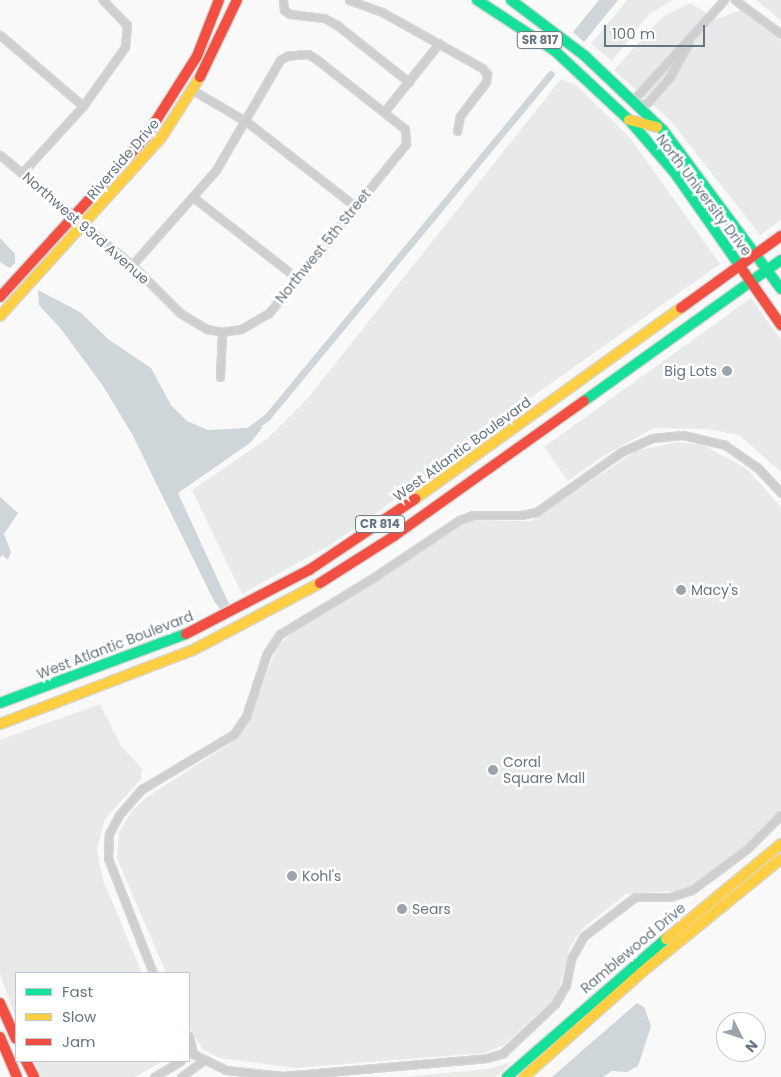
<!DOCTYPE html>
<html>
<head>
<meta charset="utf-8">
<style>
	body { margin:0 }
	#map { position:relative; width:781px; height:1077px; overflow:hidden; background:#f9f9f9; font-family:Poppins,sans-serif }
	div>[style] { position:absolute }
	.built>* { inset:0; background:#e8e9e9 }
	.green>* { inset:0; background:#e8ebe6 }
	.water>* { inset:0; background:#ced6d9 }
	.canal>* { height:7px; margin:-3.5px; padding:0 3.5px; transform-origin:3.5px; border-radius:3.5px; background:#ced6d9 }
	.roads { filter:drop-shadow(1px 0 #d5d6d7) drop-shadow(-1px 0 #d5d6d7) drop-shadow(0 1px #d5d6d7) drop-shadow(0 -1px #d5d6d7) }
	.street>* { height:7px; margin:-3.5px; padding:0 3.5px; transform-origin:3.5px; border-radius:3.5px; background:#cecfd0 }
	.fast>* { height:10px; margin:-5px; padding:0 5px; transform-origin:5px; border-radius:5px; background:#16e098 }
	.slow>* { height:10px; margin:-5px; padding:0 5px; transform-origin:5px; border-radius:5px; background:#ffcf43 }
	.jam>* { height:10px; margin:-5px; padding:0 5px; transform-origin:5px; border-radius:5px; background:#f24e42 }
	.dots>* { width:14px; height:14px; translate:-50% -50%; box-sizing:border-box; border:2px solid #fff; border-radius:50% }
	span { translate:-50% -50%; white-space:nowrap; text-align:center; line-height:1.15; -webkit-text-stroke:5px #fff; paint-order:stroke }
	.shield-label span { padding:1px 4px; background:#fff; border:1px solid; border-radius:4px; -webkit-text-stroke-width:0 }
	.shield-label { font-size:12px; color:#657683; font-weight:700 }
	.street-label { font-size:14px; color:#657683 }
	.poi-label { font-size:14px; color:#657683 }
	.right { translate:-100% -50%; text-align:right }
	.left { translate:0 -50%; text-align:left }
	.legend { position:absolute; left:15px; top:972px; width:175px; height:90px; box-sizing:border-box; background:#fff; border:1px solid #c1c8cd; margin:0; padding:6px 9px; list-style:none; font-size:15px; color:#657683 }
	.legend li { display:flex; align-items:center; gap:10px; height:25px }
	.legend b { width:25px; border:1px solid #c1c8cd }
	.north { position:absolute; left:716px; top:1012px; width:50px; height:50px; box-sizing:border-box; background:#fff; border:1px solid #c1c8cd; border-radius:50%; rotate:131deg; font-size:14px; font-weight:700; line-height:20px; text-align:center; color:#657683 }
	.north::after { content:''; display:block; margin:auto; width:18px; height:22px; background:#99a4ac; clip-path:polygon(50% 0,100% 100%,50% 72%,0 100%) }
	.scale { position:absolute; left:604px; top:25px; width:101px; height:22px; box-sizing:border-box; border:2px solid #657683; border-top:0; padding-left:6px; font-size:15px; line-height:18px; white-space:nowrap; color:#657683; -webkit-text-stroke:4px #fff; paint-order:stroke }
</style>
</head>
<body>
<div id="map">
	<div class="built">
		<i style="clip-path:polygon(627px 0,673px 0,649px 14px,612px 61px,591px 44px)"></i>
		<i style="clip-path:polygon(756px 0,781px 0,781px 20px)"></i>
		<i style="clip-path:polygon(690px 3px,717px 19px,741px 10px,781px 41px,781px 220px,760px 235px,670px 120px,614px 70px,662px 17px)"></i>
		<i style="clip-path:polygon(561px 79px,576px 85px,631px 139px,720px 264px,547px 386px,368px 519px,332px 544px,242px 594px,192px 490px,268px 438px,308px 398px)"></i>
		<i style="clip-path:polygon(751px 298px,781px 340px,781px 472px,739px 435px,708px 429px,654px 428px,602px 457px,568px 481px,544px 447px)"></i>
		<i style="clip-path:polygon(677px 442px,703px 445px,746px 468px,781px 507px,781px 809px,777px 814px,730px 859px,695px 885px,676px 891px,626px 894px,582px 929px,570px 947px,557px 996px,504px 1045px,484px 1053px,295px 1068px,219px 1058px,203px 1049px,189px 1028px,189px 973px,166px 973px,117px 858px,119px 832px,132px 811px,147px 797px,229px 744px,246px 727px,276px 649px,291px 633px,458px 526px,473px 520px,531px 521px,636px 451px)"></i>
		<i style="clip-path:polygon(100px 704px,121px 746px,142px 768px,141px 779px,105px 819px,97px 849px,103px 880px,142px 973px,16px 973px,16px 1019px,0 974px,0 740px)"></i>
		<i style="clip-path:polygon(34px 1061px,163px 1061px,135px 1077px,41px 1077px)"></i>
	</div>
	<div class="green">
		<i style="clip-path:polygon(512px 1062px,496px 1077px,404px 1077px,488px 1069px)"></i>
	</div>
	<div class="water">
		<i style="clip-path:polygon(599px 0,618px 0,584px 42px,573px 32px)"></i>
		<i style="clip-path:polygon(0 238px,15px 254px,15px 263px,10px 268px,0 262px)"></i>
		<i style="clip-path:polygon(38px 290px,80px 312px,108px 339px,151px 368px,171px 405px,187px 421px,208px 430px,263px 427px,250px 443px,178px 493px,229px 604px,220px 609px,214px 601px,132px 434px,103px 386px,61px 329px,39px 305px)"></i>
		<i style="clip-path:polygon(0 497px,18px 513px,4px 534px,11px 552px,8px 560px,2px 555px,0 558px)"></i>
		<i style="clip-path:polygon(637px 1003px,644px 1007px,651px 1026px,638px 1066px,627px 1072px,612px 1071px,603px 1077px,552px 1077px)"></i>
	</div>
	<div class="canal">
		<i style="left:245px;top:433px;width:27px;rotate:-36deg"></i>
		<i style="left:267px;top:417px;width:445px;rotate:-50.4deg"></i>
	</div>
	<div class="roads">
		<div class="street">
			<i style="left:283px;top:0;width:10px;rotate:84deg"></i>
			<i style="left:284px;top:10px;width:7px;rotate:34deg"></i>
			<i style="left:290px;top:14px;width:34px;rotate:7deg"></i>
			<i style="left:324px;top:18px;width:15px;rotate:28deg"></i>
			<i style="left:337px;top:25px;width:92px;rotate:38.4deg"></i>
			<i style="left:349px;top:0;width:35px;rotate:20deg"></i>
			<i style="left:382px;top:12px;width:115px;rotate:29.2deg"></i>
			<i style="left:482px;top:68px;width:8px;rotate:50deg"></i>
			<i style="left:487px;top:74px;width:8px;rotate:97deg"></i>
			<i style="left:486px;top:82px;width:43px;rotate:127.4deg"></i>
			<i style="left:460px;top:116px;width:15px;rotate:101deg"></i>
			<i style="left:735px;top:0;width:57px;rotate:36.5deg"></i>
			<i style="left:0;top:35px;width:109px;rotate:40.5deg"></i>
			<i style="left:194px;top:91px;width:61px;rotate:30.3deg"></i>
			<i style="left:247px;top:122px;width:137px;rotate:37.9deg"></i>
			<i style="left:634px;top:99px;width:134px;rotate:-47.7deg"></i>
			<i style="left:639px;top:105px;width:9px;rotate:-18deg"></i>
			<i style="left:648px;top:102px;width:32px;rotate:-49deg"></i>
			<i style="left:669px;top:78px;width:41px;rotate:-60.9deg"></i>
			<i style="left:384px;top:112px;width:88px;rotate:-51.4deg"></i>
			<i style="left:0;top:155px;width:172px;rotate:39.8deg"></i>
			<i style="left:132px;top:265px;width:68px;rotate:45deg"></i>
			<i style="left:180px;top:313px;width:31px;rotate:31deg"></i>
			<i style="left:207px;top:329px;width:15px;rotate:11deg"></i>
			<i style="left:222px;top:332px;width:19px;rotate:-9deg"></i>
			<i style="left:241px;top:329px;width:32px;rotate:-30deg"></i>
			<i style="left:269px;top:313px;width:218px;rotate:-51deg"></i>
			<i style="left:406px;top:144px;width:15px;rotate:-94deg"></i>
			<i style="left:405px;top:129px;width:113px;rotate:-141.8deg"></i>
			<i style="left:316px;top:59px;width:9px;rotate:-148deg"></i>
			<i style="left:308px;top:54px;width:21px;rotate:175deg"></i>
			<i style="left:287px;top:56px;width:8px;rotate:150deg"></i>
			<i style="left:280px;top:60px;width:127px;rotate:120.2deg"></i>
			<i style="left:216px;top:170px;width:127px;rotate:131.5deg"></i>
			<i style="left:22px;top:173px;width:91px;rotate:-47.7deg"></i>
			<i style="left:83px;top:106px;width:72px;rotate:-54.6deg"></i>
			<i style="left:125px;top:47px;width:22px;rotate:-85deg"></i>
			<i style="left:127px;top:25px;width:35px;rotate:-134deg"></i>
			<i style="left:194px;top:198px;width:132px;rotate:37.9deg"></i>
			<i style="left:220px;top:377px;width:45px;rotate:-87.5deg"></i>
			<i style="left:153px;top:973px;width:123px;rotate:-111.4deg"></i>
			<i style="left:108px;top:858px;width:24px;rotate:-88deg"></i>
			<i style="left:109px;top:834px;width:21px;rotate:-62deg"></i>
			<i style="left:119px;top:815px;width:35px;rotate:-49deg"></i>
			<i style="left:142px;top:789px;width:107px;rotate:-30.9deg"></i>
			<i style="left:234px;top:734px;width:22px;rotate:-56deg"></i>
			<i style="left:246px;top:716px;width:66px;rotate:-71.6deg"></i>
			<i style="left:267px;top:653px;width:23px;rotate:-56deg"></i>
			<i style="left:280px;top:634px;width:103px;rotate:-31.1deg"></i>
			<i style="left:368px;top:581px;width:110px;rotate:-33.8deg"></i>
			<i style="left:459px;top:520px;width:15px;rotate:-20deg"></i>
			<i style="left:473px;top:515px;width:48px"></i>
			<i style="left:521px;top:515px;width:15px;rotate:-11deg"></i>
			<i style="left:536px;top:512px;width:104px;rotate:-35.2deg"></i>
			<i style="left:621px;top:452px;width:35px;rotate:-24deg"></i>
			<i style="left:653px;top:438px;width:30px;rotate:-6deg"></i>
			<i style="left:683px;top:435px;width:43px;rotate:13.4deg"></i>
			<i style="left:725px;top:445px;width:39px;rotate:35deg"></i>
			<i style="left:757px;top:467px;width:35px;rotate:47deg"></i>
			<i style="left:189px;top:1036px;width:18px;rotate:77deg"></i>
			<i style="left:189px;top:1052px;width:41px;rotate:25.9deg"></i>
			<i style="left:226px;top:1070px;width:57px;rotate:6deg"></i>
			<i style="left:283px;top:1076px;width:205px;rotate:-5deg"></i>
			<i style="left:487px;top:1058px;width:17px;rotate:-17deg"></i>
			<i style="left:503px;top:1053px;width:71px;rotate:-43.3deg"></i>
			<i style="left:555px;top:1004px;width:22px;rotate:-60deg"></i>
			<i style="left:566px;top:985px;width:26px;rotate:-79deg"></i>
			<i style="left:571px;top:959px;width:26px;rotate:-61deg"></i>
			<i style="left:584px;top:936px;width:64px;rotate:-37.4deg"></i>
			<i style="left:635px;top:897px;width:35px"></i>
			<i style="left:670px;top:897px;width:23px;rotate:-18deg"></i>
			<i style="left:692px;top:890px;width:69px;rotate:-36.7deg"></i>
			<i style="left:747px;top:849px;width:48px;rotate:-45deg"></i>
			<i style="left:154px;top:1077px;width:31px;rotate:-31deg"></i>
			<i style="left:181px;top:1077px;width:26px;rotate:-37deg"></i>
		</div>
		<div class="fast">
			<i style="left:477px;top:0;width:93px;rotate:33.2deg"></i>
			<i style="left:555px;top:51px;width:101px;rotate:43deg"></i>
			<i style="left:629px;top:120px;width:69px;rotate:49.1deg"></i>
			<i style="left:674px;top:172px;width:122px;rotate:55deg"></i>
			<i style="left:511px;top:0;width:93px;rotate:37.1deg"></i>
			<i style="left:585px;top:56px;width:108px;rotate:43.5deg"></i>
			<i style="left:663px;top:130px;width:198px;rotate:53.4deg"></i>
			<i style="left:584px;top:401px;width:242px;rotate:-35.6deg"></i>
			<i style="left:0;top:703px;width:198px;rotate:-20.4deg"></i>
			<i style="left:507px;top:1077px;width:211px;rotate:-41deg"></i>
		</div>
		<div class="slow">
			<i style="left:629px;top:120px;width:29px;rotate:14deg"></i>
			<i style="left:0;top:316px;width:240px;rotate:-47.9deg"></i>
			<i style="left:161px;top:138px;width:72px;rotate:-57.4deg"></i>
			<i style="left:415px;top:499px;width:327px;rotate:-35.7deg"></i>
			<i style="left:0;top:724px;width:209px;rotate:-21deg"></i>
			<i style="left:195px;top:649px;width:141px;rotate:-27.8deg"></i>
			<i style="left:666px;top:939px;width:149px;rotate:-39.6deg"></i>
			<i style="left:524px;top:1077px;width:166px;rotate:-41.6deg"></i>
			<i style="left:648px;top:967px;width:171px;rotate:-39.1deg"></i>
		</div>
		<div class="jam">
			<i style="left:200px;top:77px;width:85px;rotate:-64.3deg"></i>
			<i style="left:744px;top:272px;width:65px;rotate:55.1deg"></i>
			<i style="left:0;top:297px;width:215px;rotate:-47.6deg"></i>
			<i style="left:145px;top:138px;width:97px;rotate:-57.6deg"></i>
			<i style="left:197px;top:56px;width:60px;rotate:-68.6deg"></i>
			<i style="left:681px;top:308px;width:123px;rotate:-35.8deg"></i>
			<i style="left:320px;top:583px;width:88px;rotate:-32.4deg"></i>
			<i style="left:394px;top:536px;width:233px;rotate:-35.4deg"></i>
			<i style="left:186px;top:634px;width:139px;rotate:-27.5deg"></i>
			<i style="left:309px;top:570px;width:128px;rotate:-33.8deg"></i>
			<i style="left:0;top:1003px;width:39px;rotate:66deg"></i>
			<i style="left:0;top:1037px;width:43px;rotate:67deg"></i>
			<i style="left:26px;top:1061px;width:18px;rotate:63deg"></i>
		</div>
	</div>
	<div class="dots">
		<i style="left:727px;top:371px;background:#99a4ac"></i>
		<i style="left:681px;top:590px;background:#99a4ac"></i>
		<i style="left:493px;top:770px;background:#99a4ac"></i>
		<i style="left:292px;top:876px;background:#99a4ac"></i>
		<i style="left:402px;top:909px;background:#99a4ac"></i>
	</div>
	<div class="shield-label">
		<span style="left:540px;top:40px">SR 817</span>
		<span style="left:380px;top:524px">CR 814</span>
	</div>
	<div class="street-label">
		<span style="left:123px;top:159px;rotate:-49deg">Riverside Drive</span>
		<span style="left:704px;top:195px;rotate:53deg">North University Drive</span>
		<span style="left:86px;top:228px;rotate:41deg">Northwest 93rd Avenue</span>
		<span style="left:323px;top:246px;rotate:-51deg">Northwest 5th Street</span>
		<span style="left:462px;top:449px;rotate:-36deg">West Atlantic Boulevard</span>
		<span style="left:115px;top:645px;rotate:-21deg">West Atlantic Boulevard</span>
		<span style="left:633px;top:948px;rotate:-40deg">Ramblewood Drive</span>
	</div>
	<div class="poi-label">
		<span class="right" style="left:717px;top:371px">Big Lots</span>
		<span class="left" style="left:691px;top:590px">Macy's</span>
		<span class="left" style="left:503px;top:770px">Coral<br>Square Mall</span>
		<span class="left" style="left:302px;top:876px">Kohl's</span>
		<span class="left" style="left:412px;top:909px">Sears</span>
	</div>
	<ul class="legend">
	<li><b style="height:6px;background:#16e098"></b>Fast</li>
	<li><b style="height:6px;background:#ffcf43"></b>Slow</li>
	<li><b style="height:6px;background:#f24e42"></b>Jam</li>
	</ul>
	<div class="north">N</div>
	<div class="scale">100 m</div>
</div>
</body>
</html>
